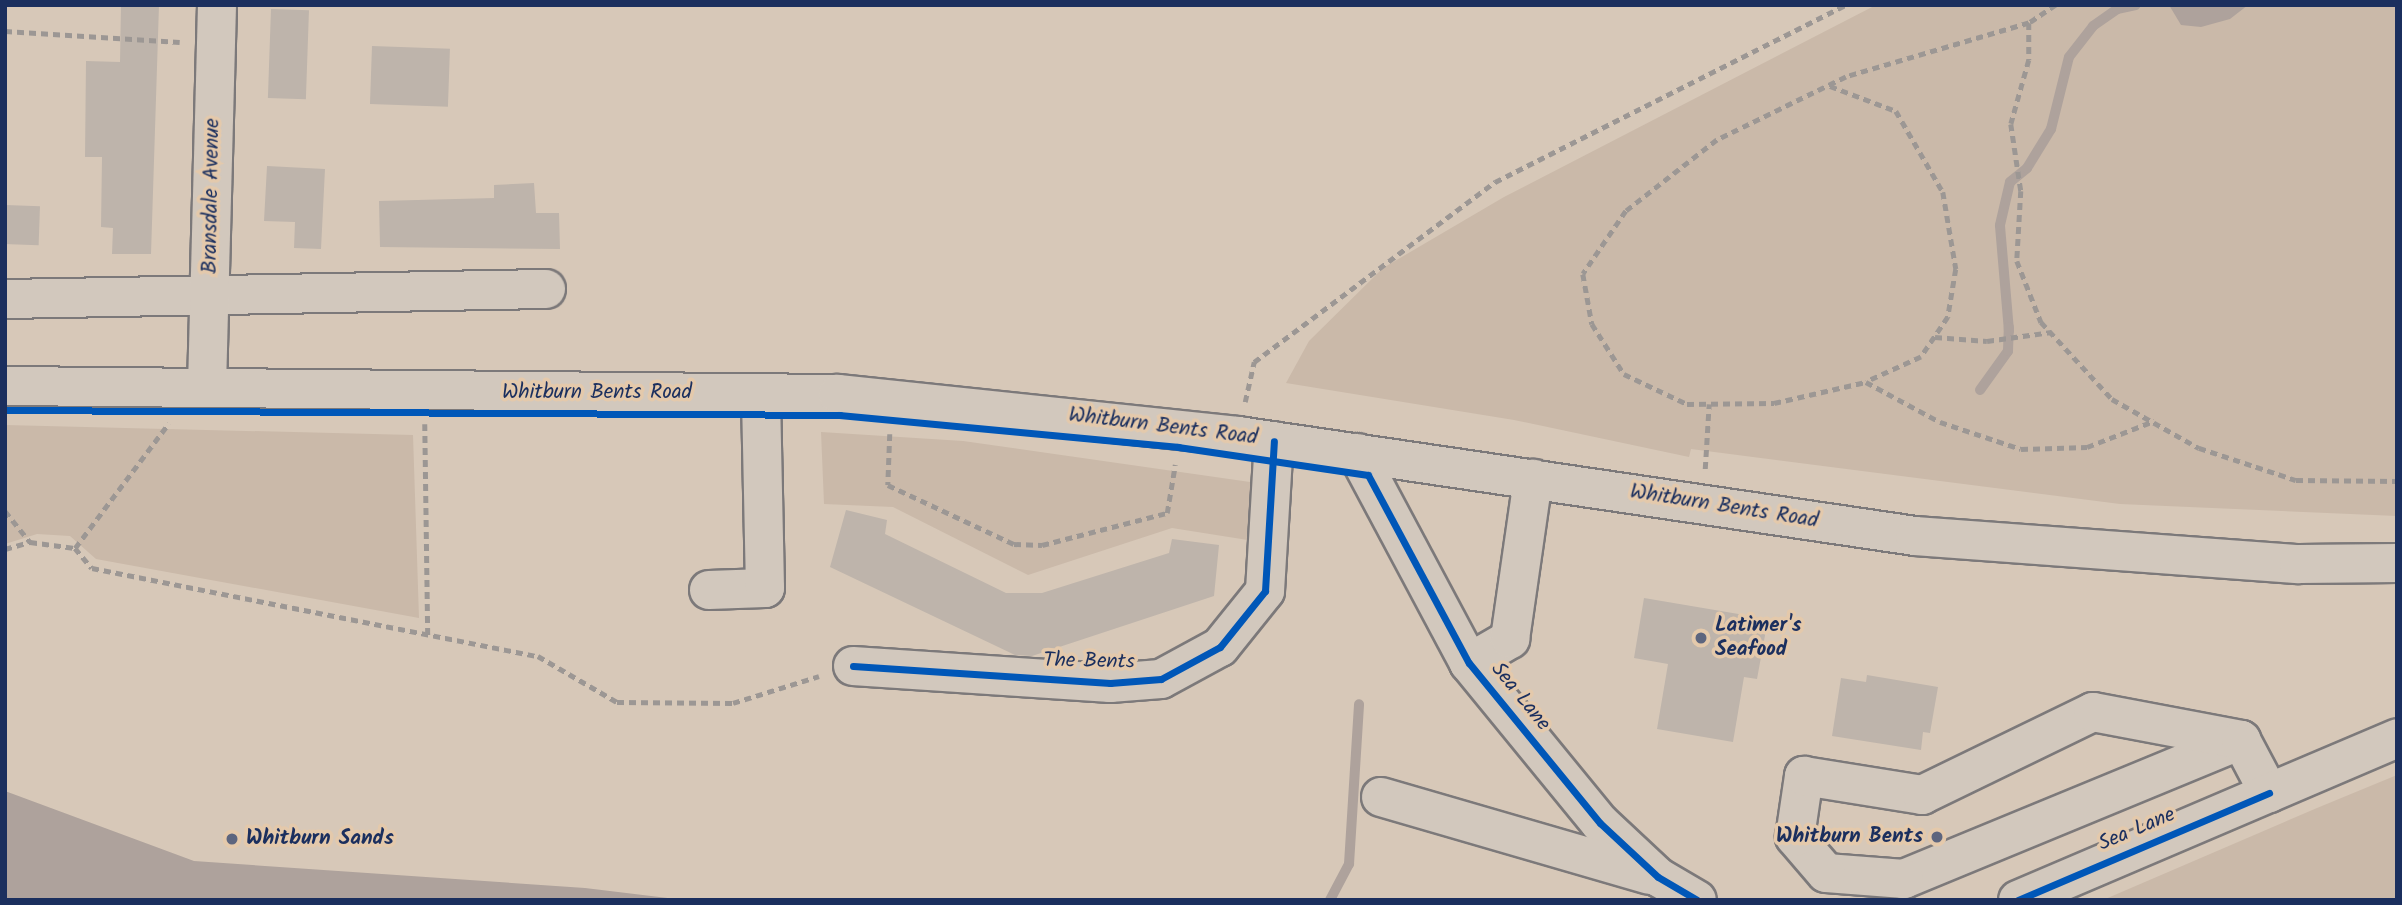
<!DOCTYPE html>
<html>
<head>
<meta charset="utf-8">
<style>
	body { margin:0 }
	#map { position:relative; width:2402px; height:905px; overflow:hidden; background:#d7c8b8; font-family:Kalam,sans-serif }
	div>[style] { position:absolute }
	.green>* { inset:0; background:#cab9a9 }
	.water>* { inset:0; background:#aea29c }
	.stream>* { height:10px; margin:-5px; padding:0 5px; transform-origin:5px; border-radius:5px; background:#aea29c }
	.building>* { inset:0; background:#beb4ab; transform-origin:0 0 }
	.path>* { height:4.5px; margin-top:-2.25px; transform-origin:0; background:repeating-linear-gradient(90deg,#9c9794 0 7px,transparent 0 12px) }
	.roads { filter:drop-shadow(2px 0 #7c797a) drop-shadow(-2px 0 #7c797a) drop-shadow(0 2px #7c797a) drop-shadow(0 -2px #7c797a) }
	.minor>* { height:38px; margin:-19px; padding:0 19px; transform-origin:19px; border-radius:19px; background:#d2c8bd }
	.major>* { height:38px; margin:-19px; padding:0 19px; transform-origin:19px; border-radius:19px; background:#d2c8bd }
	.cycleway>* { height:7px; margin:-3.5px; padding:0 3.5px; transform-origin:3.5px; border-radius:3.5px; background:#0057b8 }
	.dots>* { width:19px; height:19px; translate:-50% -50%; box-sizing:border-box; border:4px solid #e4c9ab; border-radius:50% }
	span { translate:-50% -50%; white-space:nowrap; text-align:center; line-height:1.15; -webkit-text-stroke:7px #e4c9ab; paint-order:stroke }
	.street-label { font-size:21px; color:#1b2f5e }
	.poi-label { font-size:21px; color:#1b2f5e; font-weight:700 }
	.left { translate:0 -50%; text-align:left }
	.right { translate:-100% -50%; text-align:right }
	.frame { position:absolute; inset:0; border:7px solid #1b2f5e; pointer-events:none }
</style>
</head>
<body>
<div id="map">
	<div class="green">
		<i style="clip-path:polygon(1876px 5px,2397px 5px,2397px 516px,2120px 504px,1691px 449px,1689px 457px,1514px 420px,1286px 383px,1309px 341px,1383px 268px,1504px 197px)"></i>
		<i style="clip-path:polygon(5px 425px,413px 435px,419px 618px,96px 559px,70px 536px,37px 534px,5px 544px)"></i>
		<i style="clip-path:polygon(821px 432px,963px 441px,1257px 483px,1254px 541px,1172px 528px,1028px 575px,893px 507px,824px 504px)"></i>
		<i style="clip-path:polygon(2397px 775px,2397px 900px,2103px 900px,2317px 808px)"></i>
	</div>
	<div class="water">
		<i style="clip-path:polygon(2169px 5px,2248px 5px,2230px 19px,2201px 27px,2181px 25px)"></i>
		<i style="clip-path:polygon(5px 791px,194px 861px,585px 888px,684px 900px,5px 900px)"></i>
	</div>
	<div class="stream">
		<i style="left:2009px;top:331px;width:106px;rotate:-94.9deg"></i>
		<i style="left:2000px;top:225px;width:44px;rotate:-76.9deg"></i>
		<i style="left:2010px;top:182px;width:22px;rotate:-39deg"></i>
		<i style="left:2027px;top:168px;width:46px;rotate:-58.4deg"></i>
		<i style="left:2051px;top:129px;width:74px;rotate:-76deg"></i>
		<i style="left:2069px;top:57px;width:39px;rotate:-52deg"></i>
		<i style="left:2093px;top:26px;width:29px;rotate:-35deg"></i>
		<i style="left:2117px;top:9px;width:19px;rotate:-12deg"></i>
		<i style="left:1980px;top:390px;width:48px;rotate:-54.3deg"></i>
		<i style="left:2008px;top:351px;width:24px;rotate:-88deg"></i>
		<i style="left:1330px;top:900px;width:41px;rotate:-62.2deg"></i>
		<i style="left:1349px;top:864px;width:160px;rotate:-86.4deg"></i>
	</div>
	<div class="building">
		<i style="clip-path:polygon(121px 5px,159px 5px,151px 254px,112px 254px,113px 228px,101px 227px,102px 157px,85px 157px,86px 61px,120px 62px)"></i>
		<i style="left:271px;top:9px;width:38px;height:89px;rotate:2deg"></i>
		<i style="left:372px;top:46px;width:78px;height:58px;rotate:2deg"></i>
		<i style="clip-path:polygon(267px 166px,325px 169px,321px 249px,294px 248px,295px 222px,264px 221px)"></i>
		<i style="clip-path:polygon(534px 183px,536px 213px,559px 213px,560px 249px,380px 247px,379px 201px,494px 198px,494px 185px)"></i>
		<i style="left:5px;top:205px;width:35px;height:39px;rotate:2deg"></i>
		<i style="clip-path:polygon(846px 510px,887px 520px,885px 534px,1006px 593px,1042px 593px,1169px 553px,1172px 539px,1219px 545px,1214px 596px,1032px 656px,1015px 655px,830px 567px)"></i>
		<i style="clip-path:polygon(1644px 598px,1768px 619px,1757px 679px,1744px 677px,1733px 742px,1657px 729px,1668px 664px,1634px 658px)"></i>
		<i style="clip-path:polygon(1867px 675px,1938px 687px,1930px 733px,1923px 732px,1921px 750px,1832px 736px,1841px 678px,1866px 682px)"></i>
	</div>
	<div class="path">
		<i style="left:2056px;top:5px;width:32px;rotate:146deg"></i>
		<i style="left:2029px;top:23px;width:37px;rotate:90deg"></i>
		<i style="left:2029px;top:60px;width:66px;rotate:105.7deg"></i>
		<i style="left:2011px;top:124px;width:68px;rotate:81.5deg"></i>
		<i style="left:2021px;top:191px;width:70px;rotate:93.3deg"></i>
		<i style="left:2017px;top:261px;width:66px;rotate:68.5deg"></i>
		<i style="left:2041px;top:322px;width:105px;rotate:47.3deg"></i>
		<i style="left:2112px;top:399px;width:100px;rotate:29.4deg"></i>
		<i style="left:2199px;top:448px;width:102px;rotate:18.3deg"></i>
		<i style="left:2296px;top:480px;width:101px;rotate:0.6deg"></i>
		<i style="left:2029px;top:23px;width:191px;rotate:163.6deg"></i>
		<i style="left:1846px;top:77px;width:144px;rotate:154deg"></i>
		<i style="left:1717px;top:140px;width:115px;rotate:142deg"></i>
		<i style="left:1626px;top:211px;width:76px;rotate:124.3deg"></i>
		<i style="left:1583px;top:274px;width:51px;rotate:79.8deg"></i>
		<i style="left:1592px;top:324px;width:59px;rotate:57.4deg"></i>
		<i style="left:1624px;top:374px;width:70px;rotate:25.5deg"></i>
		<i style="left:1687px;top:404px;width:87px;rotate:-0.7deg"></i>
		<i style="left:1774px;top:403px;width:94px;rotate:-12.9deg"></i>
		<i style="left:1866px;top:382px;width:84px;rotate:28.4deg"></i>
		<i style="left:1940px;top:422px;width:85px;rotate:18.4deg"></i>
		<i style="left:2021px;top:449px;width:66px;rotate:-1.7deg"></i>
		<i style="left:2087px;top:447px;width:72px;rotate:-21.2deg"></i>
		<i style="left:5px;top:31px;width:175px;rotate:3.6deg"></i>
		<i style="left:1830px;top:86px;width:71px;rotate:20.7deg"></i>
		<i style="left:1896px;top:111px;width:94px;rotate:59.9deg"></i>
		<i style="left:1943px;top:192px;width:78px;rotate:80.4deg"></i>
		<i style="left:1956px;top:269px;width:49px;rotate:99.5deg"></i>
		<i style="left:1948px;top:317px;width:48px;rotate:124deg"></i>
		<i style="left:1921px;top:357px;width:60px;rotate:155.6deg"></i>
		<i style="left:1935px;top:337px;width:52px;rotate:4.4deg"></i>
		<i style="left:1987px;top:341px;width:65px;rotate:-8deg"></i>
		<i style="left:1245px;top:402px;width:41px;rotate:-77.3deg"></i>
		<i style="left:1254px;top:362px;width:301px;rotate:-36.8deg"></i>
		<i style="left:1495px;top:182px;width:393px;rotate:-26.8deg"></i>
		<i style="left:425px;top:424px;width:213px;rotate:89.2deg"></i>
		<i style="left:890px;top:434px;width:51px;rotate:92.2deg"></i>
		<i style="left:888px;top:485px;width:139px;rotate:25.1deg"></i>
		<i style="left:1014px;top:544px;width:28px;rotate:2deg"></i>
		<i style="left:1042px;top:545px;width:129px;rotate:-14.4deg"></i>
		<i style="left:1167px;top:513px;width:49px;rotate:-80.5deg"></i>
		<i style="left:1705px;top:469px;width:65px;rotate:-86.5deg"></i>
		<i style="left:5px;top:511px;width:40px;rotate:51deg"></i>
		<i style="left:75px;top:548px;width:156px;rotate:-53.1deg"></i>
		<i style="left:5px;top:549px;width:26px;rotate:-16deg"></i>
		<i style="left:30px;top:542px;width:45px;rotate:7.6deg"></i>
		<i style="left:75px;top:548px;width:26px;rotate:50deg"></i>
		<i style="left:92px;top:568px;width:455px;rotate:11.2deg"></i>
		<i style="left:538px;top:656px;width:91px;rotate:30.2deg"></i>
		<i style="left:617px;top:702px;width:116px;rotate:0.5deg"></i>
		<i style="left:733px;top:703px;width:90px;rotate:-17.4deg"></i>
	</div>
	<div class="roads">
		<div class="minor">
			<i style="left:5px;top:299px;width:541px;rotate:-1.06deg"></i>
			<i style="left:207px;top:387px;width:382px;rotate:-88.5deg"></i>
			<i style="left:1357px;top:453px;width:238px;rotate:61.9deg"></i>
			<i style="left:1469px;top:663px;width:207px;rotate:50.7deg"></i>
			<i style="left:1600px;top:823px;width:79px;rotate:43deg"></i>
			<i style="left:1658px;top:877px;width:45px;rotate:30.5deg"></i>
			<i style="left:709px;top:590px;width:56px;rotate:-2deg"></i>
			<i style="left:765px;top:588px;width:194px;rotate:-91.2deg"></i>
			<i style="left:1469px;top:663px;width:48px;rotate:-30.3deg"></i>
			<i style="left:1510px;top:639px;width:162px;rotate:-81.8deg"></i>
			<i style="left:853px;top:666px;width:258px;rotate:3.8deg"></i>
			<i style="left:1110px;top:683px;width:51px;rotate:-4.5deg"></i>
			<i style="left:1161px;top:679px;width:67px;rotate:-28.5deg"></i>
			<i style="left:1220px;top:647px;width:72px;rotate:-51.2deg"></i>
			<i style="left:1265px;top:591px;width:150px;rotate:-86.6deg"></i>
			<i style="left:2241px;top:740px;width:365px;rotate:157.6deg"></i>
			<i style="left:1904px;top:879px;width:78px;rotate:-175.6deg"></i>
			<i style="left:1826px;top:873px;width:48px;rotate:-130.7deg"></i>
			<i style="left:1795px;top:837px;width:62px;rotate:-81.6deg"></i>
			<i style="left:1804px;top:776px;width:120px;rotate:9.1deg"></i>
			<i style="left:1922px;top:795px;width:190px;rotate:-25.9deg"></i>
			<i style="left:2093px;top:712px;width:151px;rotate:10.7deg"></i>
			<i style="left:2241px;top:740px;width:60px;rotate:62.2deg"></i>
			<i style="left:1381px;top:797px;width:279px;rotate:16.2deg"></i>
			<i style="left:2018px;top:900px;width:412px;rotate:-23.1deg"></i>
		</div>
		<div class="major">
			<i style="left:5px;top:386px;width:833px;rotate:0.55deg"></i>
			<i style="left:838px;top:394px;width:402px;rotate:6deg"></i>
			<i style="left:1238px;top:436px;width:684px;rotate:8.4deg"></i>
			<i style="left:1915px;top:536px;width:385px;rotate:4.2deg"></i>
			<i style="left:2299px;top:564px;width:98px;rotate:-0.6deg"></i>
		</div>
	</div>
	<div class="cycleway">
		<i style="left:5px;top:410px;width:835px;rotate:0.34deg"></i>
		<i style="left:840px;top:415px;width:340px;rotate:5.4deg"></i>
		<i style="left:1178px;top:447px;width:192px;rotate:8.4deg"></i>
		<i style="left:1368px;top:475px;width:213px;rotate:61.8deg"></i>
		<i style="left:1469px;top:663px;width:207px;rotate:50.7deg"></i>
		<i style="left:1600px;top:823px;width:79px;rotate:43deg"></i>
		<i style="left:1658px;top:877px;width:45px;rotate:30.5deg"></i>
		<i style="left:853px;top:666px;width:258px;rotate:3.8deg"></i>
		<i style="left:1110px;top:683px;width:51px;rotate:-4.5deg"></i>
		<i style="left:1161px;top:679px;width:67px;rotate:-28.5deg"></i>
		<i style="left:1220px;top:647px;width:72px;rotate:-51.2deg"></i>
		<i style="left:1265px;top:591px;width:150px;rotate:-86.6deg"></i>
		<i style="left:2018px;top:900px;width:273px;rotate:-23.1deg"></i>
	</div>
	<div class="dots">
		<i style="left:1701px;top:638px;background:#5d657e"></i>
		<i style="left:1937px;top:837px;background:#5d657e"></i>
		<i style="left:232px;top:839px;background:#5d657e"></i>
	</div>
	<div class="street-label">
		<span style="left:212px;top:196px;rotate:-89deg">Bransdale Avenue</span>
		<span style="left:597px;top:393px">Whitburn Bents Road</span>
		<span style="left:1163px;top:427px;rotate:7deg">Whitburn Bents Road</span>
		<span style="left:1724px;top:507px;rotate:9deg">Whitburn Bents Road</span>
		<span style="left:1089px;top:662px;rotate:1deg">The Bents</span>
		<span style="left:1520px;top:697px;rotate:51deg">Sea Lane</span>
		<span style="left:2137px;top:830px;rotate:-23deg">Sea Lane</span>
	</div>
	<div class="poi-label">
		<span class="left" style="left:1715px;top:638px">Latimer's<br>Seafood</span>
		<span class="right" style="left:1923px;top:837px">Whitburn Bents</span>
		<span class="left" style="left:246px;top:839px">Whitburn Sands</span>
	</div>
	<div class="frame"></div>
</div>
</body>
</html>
